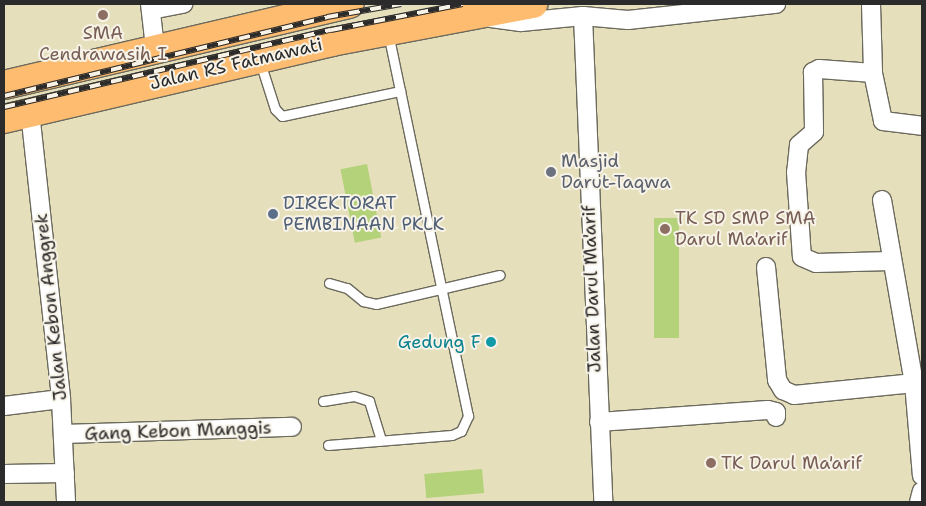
<!DOCTYPE html>
<html>
<head>
<meta charset="utf-8">
<style>
	body { margin:0 }
	#map { position:relative; width:926px; height:506px; overflow:hidden; background:#e6dfbb; font-family:"Shantell Sans",sans-serif }
	div>[style] { position:absolute }
	.green>* { inset:0; background:#b3d279; transform-origin:0 0 }
	.roads { filter:drop-shadow(1px 0 #6c6a5d) drop-shadow(-1px 0 #6c6a5d) drop-shadow(0 1px #6c6a5d) drop-shadow(0 -1px #6c6a5d) }
	.service>* { height:9px; margin:-4.5px; padding:0 4.5px; transform-origin:4.5px; border-radius:4.5px; background:#fff }
	.minor>* { height:18px; margin:-9px; padding:0 9px; transform-origin:9px; border-radius:9px; background:#fff }
	.primary>* { height:28px; margin:-14px; padding:0 14px; transform-origin:14px; border-radius:14px; background:#febc70 }
	.rail>* { height:5.5px; margin-top:-2.75px; transform-origin:0; background:repeating-linear-gradient(90deg,#f7f3e8 0 11px,#2b2b2b 0 22px); box-sizing:border-box; border-block:1px solid #2b2b2b }
	.dots>* { width:14px; height:14px; translate:-50% -50%; box-sizing:border-box; border:2px solid #f7f3e8; border-radius:50% }
	span { translate:-50% -50%; white-space:nowrap; text-align:center; line-height:1.15; -webkit-text-stroke:4px #f7f3e8; paint-order:stroke }
	.education-label { font-size:18px; color:#785e54 }
	.left { translate:0 -50%; text-align:left }
	.street-label { font-size:18px; color:#2b2b2b }
	.worship-label { font-size:18px; color:#5b616d }
	.service-label { font-size:18px; color:#4e5e75 }
	.culture-label { font-size:18px; color:#0d838f }
	.right { translate:-100% -50%; text-align:right }
	.frame { position:absolute; inset:0; border:5px solid #2b2b2b; pointer-events:none }
</style>
</head>
<body>
<div id="map">
	<div class="green">
		<i style="left:367px;top:164px;width:75px;height:27px;rotate:79deg"></i>
		<i style="left:654px;top:218px;width:25px;height:120px"></i>
		<i style="left:482px;top:469px;width:24px;height:58px;rotate:85deg"></i>
	</div>
	<div class="roads">
		<div class="service">
			<i style="left:260px;top:62px;width:49px;rotate:72.3deg"></i>
			<i style="left:275px;top:109px;width:10px;rotate:45deg"></i>
			<i style="left:282px;top:116px;width:121px;rotate:-12deg"></i>
			<i style="left:329px;top:283px;width:19px;rotate:16deg"></i>
			<i style="left:347px;top:288px;width:21px;rotate:39deg"></i>
			<i style="left:363px;top:301px;width:13px;rotate:13deg"></i>
			<i style="left:376px;top:304px;width:127px;rotate:-13.2deg"></i>
			<i style="left:323px;top:401px;width:31px;rotate:-9deg"></i>
			<i style="left:354px;top:396px;width:16px;rotate:18deg"></i>
			<i style="left:369px;top:401px;width:41px;rotate:72.9deg"></i>
			<i style="left:328px;top:445px;width:124px;rotate:-4.6deg"></i>
			<i style="left:452px;top:435px;width:10px;rotate:-24deg"></i>
			<i style="left:461px;top:431px;width:17px;rotate:-65deg"></i>
			<i style="left:468px;top:416px;width:391px;rotate:-101.8deg"></i>
		</div>
		<div class="minor">
			<i style="left:150px;top:4px;width:43px;rotate:83.4deg"></i>
			<i style="left:871px;top:4px;width:69px;rotate:88.3deg"></i>
			<i style="left:873px;top:73px;width:54px;rotate:-175.8deg"></i>
			<i style="left:819px;top:69px;width:7px;rotate:153deg"></i>
			<i style="left:813px;top:72px;width:60px;rotate:89deg"></i>
			<i style="left:814px;top:132px;width:20px;rotate:139deg"></i>
			<i style="left:799px;top:145px;width:27px;rotate:96deg"></i>
			<i style="left:796px;top:172px;width:85px;rotate:86deg"></i>
			<i style="left:802px;top:257px;width:15px;rotate:23deg"></i>
			<i style="left:816px;top:263px;width:75px;rotate:-1.5deg"></i>
			<i style="left:151px;top:10px;width:33px;rotate:-11deg"></i>
			<i style="left:583px;top:16px;width:486px;rotate:87.6deg"></i>
			<i style="left:491px;top:18px;width:30px;rotate:8deg"></i>
			<i style="left:521px;top:22px;width:62px;rotate:-5.5deg"></i>
			<i style="left:583px;top:16px;width:45px;rotate:5.1deg"></i>
			<i style="left:628px;top:20px;width:149px;rotate:-6.2deg"></i>
			<i style="left:873px;top:73px;width:49px;rotate:78.2deg"></i>
			<i style="left:883px;top:121px;width:39px;rotate:7deg"></i>
			<i style="left:30px;top:112px;width:289px;rotate:83.8deg"></i>
			<i style="left:61px;top:399px;width:103px;rotate:87.2deg"></i>
			<i style="left:882px;top:200px;width:186px;rotate:80.1deg"></i>
			<i style="left:914px;top:383px;width:93px;rotate:85.1deg"></i>
			<i style="left:766px;top:267px;width:114px;rotate:84.4deg"></i>
			<i style="left:777px;top:380px;width:12px;rotate:59deg"></i>
			<i style="left:783px;top:390px;width:12px;rotate:24deg"></i>
			<i style="left:794px;top:395px;width:121px;rotate:-5.7deg"></i>
			<i style="left:4px;top:406px;width:57px;rotate:-7deg"></i>
			<i style="left:599px;top:422px;width:169px;rotate:-4.1deg"></i>
			<i style="left:768px;top:410px;width:8px;rotate:14deg"></i>
			<i style="left:776px;top:412px;width:5px;rotate:90deg"></i>
			<i style="left:64px;top:434px;width:228px;rotate:-1.8deg"></i>
			<i style="left:4px;top:474px;width:61px;rotate:-0.9deg"></i>
			<i style="left:919px;top:502px;width:11px;rotate:-75deg"></i>
		</div>
		<div class="primary">
			<i style="left:4px;top:85px;width:355px;rotate:-13.2deg"></i>
			<i style="left:4px;top:119px;width:337px;rotate:-13.2deg"></i>
			<i style="left:332px;top:42px;width:205px;rotate:-10.7deg"></i>
		</div>
	</div>
	<div class="rail">
		<i style="left:4px;top:96px;width:333px;rotate:-13.7deg"></i>
		<i style="left:327px;top:17px;width:75px;rotate:-10deg"></i>
		<i style="left:4px;top:107px;width:336px;rotate:-13.3deg"></i>
		<i style="left:331px;top:30px;width:134px;rotate:-11.2deg"></i>
	</div>
	<div class="dots">
		<i style="left:103px;top:15px;background:#8d6e63"></i>
		<i style="left:551px;top:172px;background:#6b7280"></i>
		<i style="left:273px;top:214px;background:#5c6f8a"></i>
		<i style="left:665px;top:229px;background:#8d6e63"></i>
		<i style="left:491px;top:342px;background:#0f9aa8"></i>
		<i style="left:711px;top:463px;background:#8d6e63"></i>
	</div>
	<div class="education-label">
		<span style="left:103px;top:44px">SMA<br>Cendrawasih I</span>
		<span class="left" style="left:675px;top:229px">TK SD SMP SMA<br>Darul Ma'arif</span>
		<span class="left" style="left:721px;top:463px">TK Darul Ma'arif</span>
	</div>
	<div class="street-label">
		<span style="left:236px;top:64px;rotate:-13deg">Jalan RS Fatmawati</span>
		<span style="left:592px;top:289px;rotate:-92deg">Jalan Darul Ma'arif</span>
		<span style="left:51px;top:307px;rotate:-96deg">Jalan Kebon Anggrek</span>
		<span style="left:178px;top:431px;rotate:-2deg">Gang Kebon Manggis</span>
	</div>
	<div class="worship-label">
		<span class="left" style="left:561px;top:172px">Masjid<br>Darut-Taqwa</span>
	</div>
	<div class="service-label">
		<span class="left" style="left:283px;top:214px">DIREKTORAT<br>PEMBINAAN PKLK</span>
	</div>
	<div class="culture-label">
		<span class="right" style="left:481px;top:342px">Gedung F</span>
	</div>
	<div class="frame"></div>
</div>
</body>
</html>
